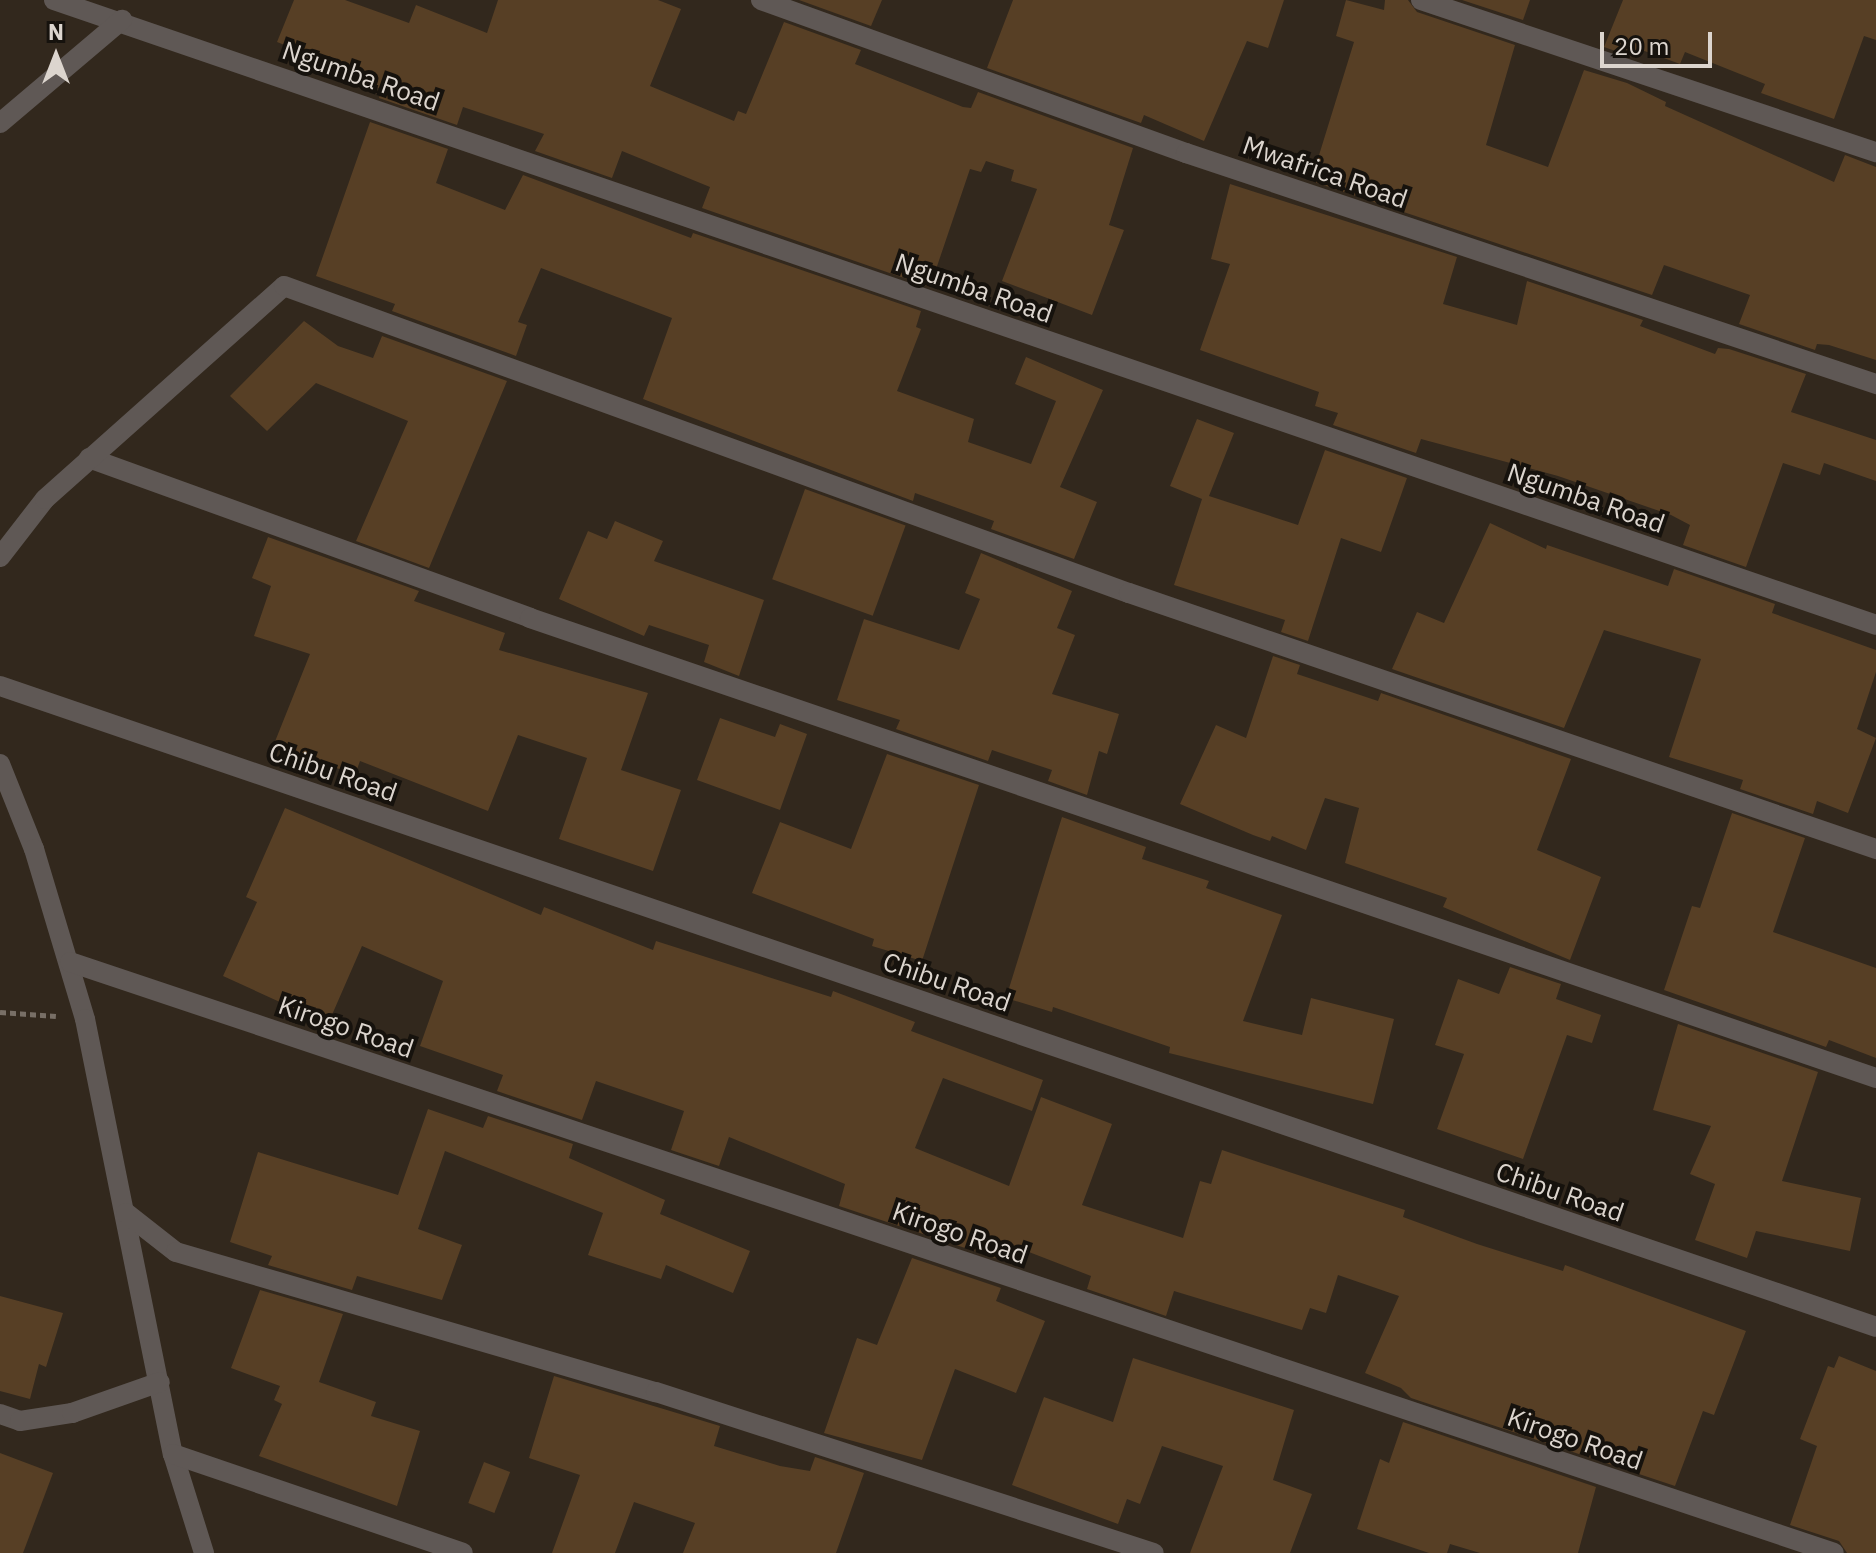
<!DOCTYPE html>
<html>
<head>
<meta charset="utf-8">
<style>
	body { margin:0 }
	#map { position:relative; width:1876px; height:1553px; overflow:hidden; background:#32281d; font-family:"IBM Plex Sans",sans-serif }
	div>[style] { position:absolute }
	.building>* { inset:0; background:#573f25; transform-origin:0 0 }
	.path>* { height:5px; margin-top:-2.5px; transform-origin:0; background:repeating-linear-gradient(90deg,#786f66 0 6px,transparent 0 10px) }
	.minor>* { height:20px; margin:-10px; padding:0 10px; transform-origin:10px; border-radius:10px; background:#5f5855 }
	span { translate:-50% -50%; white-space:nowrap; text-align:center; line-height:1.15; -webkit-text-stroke:8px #16120d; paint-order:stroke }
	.street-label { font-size:26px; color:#dcd5ce }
	.north { position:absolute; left:16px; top:16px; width:80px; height:80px; -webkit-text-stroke:6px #16120d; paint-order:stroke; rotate:0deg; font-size:22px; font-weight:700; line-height:32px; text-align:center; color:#dcd5ce }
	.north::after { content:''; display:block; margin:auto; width:28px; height:36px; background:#dcd5ce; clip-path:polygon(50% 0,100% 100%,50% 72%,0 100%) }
	.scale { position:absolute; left:1600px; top:32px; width:112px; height:36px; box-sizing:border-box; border:4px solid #dcd5ce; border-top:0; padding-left:10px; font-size:24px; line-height:28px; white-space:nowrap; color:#dcd5ce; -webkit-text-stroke:6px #16120d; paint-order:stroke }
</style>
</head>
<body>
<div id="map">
	<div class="building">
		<i style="clip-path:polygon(294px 0,345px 0,409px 23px,416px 5px,487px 33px,498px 0,658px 0,681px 9px,650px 86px,734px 121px,738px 111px,746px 114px,784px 22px,861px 50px,855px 64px,963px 107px,971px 108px,978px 92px,1133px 148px,1109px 225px,1124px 230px,1092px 315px,1002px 281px,1037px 189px,1011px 181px,1014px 170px,986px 161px,981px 172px,970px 169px,930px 287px,702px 208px,710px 187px,622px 151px,612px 178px,535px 151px,544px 134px,463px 107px,457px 125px,379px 98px,382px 89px,320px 68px,323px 60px,277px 42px)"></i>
		<i style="clip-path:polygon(799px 0,882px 0,871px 26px)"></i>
		<i style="clip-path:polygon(1013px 0,1284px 0,1268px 48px,1247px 41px,1204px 141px,1144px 115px,1141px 123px,987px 68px)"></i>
		<i style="clip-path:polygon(1346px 0,1384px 10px,1385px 0,1408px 0,1417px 12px,1515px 45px,1486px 145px,1548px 167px,1584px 70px,1627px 83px,1666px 102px,1665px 106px,1834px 182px,1845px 155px,1876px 167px,1876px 360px,1829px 345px,1817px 344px,1815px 350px,1739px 324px,1750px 295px,1664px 265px,1652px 295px,1311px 181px,1354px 42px,1336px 36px)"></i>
		<i style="clip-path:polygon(1462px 0,1530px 0,1523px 20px)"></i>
		<i style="clip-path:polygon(1623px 0,1876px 0,1876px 40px,1864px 36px,1834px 119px,1761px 93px,1765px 84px,1685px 52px,1680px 64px,1639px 49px,1635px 58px,1604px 47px)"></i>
		<i style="clip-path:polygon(370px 122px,448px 149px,436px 183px,505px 210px,523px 175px,691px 238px,693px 233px,921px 311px,916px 327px,921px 329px,897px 391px,974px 419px,968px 442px,1031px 464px,1056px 401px,1015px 384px,1026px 357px,1103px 390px,1060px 487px,1097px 502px,1074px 559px,991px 529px,994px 521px,915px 493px,913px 501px,643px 399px,672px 318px,541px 268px,518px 322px,527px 325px,516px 356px,392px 311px,395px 304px,316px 276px)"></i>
		<i style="clip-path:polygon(1230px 184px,1457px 257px,1443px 304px,1517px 325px,1527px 281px,1643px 320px,1640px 326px,1715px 354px,1718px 348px,1729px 349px,1806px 374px,1791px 412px,1876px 440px,1876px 481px,1824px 463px,1820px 475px,1783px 463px,1746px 567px,1683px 545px,1690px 525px,1671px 515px,1558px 476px,1421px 439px,1416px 453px,1333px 425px,1338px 413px,1315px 406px,1319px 392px,1200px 350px,1230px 264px,1211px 259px)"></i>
		<i style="clip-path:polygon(304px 321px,338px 346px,373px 358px,382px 336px,507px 381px,429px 568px,356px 541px,408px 421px,316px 383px,267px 431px,230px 396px)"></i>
		<i style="clip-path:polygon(1197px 419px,1234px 433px,1209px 496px,1298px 525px,1325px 450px,1407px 478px,1381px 552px,1341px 538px,1308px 641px,1281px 632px,1285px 620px,1174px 585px,1202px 499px,1170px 486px)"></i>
		<i style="left:805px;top:489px;width:107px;height:96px;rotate:20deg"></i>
		<i style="clip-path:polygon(615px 521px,663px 541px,654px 561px,764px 600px,739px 676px,704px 662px,709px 645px,649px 625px,644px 636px,559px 599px,588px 531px,607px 539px)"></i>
		<i style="clip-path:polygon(1490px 523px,1546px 549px,1547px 545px,1668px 586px,1674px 569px,1775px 604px,1772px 613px,1876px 650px,1876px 672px,1857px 729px,1876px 738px,1848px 813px,1817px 801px,1813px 814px,1740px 789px,1743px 780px,1669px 757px,1701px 659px,1604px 630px,1564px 728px,1392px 669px,1417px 612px,1444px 623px)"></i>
		<i style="clip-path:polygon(268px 537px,419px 591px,414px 601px,505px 633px,499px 650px,648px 693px,621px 770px,681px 790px,653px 871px,559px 839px,587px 758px,518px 735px,488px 811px,360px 761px,355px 775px,274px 744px,310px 654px,254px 636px,271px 586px,252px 578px)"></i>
		<i style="clip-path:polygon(981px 553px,1072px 591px,1057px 628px,1075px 635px,1052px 694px,1119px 714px,1107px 754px,1099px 751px,1087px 795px,1048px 781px,1052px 770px,992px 750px,988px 761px,896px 729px,900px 720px,837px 700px,864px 619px,959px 650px,980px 599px,965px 593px)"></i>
		<i style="clip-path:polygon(1273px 656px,1300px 665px,1297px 674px,1378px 701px,1381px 693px,1571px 759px,1537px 850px,1601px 877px,1570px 960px,1443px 907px,1447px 898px,1345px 863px,1359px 808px,1325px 798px,1306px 850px,1272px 836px,1270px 841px,1253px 835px,1180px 804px,1216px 725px,1246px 738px)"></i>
		<i style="clip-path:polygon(720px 718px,775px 737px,780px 724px,807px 734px,780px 810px,697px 780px)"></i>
		<i style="clip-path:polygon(887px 754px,979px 785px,922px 961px,872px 946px,874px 939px,752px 893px,780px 822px,851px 849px)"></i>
		<i style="clip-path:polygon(285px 808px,541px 915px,544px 907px,653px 950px,656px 941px,831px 997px,833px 991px,915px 1022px,911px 1031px,1043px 1080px,1032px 1111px,943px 1078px,915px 1148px,1009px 1186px,1041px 1097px,1112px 1124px,1082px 1205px,1183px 1238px,1200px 1181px,1211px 1184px,1222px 1150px,1405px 1210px,1403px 1217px,1477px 1244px,1563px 1271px,1565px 1265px,1746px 1331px,1714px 1415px,1703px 1411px,1675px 1486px,1411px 1398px,1401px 1388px,1365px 1373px,1399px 1296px,1338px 1275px,1326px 1313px,1310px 1308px,1302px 1330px,1174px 1291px,1166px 1316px,1087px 1289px,1091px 1276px,1016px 1247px,1010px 1263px,839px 1206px,845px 1184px,729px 1137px,719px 1166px,671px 1150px,684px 1111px,596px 1081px,582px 1120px,497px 1091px,503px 1075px,420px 1046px,443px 981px,362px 946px,328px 1024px,223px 976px,257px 902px,246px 897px)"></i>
		<i style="clip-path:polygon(1732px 813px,1805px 838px,1773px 932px,1876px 968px,1876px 1058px,1829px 1040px,1826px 1047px,1664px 990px,1692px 906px,1700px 908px)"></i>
		<i style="clip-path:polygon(1062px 817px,1146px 847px,1142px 859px,1209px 881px,1206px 888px,1282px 915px,1243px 1021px,1302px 1035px,1311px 998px,1394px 1019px,1373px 1104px,1169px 1053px,1170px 1047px,1053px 1007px,1052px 1012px,1006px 998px)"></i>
		<i style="clip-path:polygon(1510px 967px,1561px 984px,1556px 999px,1601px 1015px,1592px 1043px,1567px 1035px,1523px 1159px,1437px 1129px,1464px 1054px,1435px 1045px,1458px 979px,1499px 994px)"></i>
		<i style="clip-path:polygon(1678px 1024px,1818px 1072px,1782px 1181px,1861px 1198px,1850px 1251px,1756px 1231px,1747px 1258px,1695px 1240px,1715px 1184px,1690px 1174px,1711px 1126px,1653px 1110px)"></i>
		<i style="clip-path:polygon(428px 1109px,483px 1128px,488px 1116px,573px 1144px,569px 1158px,665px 1200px,660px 1214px,750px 1251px,733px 1293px,666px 1265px,661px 1279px,588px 1255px,603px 1213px,445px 1151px,418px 1229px,462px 1245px,442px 1300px,357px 1276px,352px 1290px,268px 1265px,272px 1256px,230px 1242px,258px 1152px,398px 1195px)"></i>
		<i style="clip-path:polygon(912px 1258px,1001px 1288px,996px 1301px,1045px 1321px,1016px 1393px,955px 1369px,922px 1460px,824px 1433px,857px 1338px,877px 1345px)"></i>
		<i style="clip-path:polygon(260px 1290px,343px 1314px,319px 1382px,376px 1402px,371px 1416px,420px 1431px,397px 1506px,259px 1456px,282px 1404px,274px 1400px,280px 1386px,231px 1368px)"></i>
		<i style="clip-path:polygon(0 1296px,63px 1313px,46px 1367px,39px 1364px,30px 1399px,0 1391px)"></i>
		<i style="clip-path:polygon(1839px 1356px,1876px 1371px,1876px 1553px,1847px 1553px,1839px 1541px,1790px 1525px,1817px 1446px,1800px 1439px,1828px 1366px,1834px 1368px)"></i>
		<i style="clip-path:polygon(1133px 1358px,1294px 1410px,1273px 1480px,1312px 1494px,1290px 1553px,1190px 1553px,1223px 1466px,1162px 1446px,1140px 1504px,1127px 1499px,1118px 1524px,1012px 1485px,1044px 1397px,1113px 1422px)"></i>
		<i style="clip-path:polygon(554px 1376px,720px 1426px,714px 1446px,780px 1466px,810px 1471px,815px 1457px,864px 1473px,836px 1553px,683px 1553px,695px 1523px,634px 1502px,615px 1553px,552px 1553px,580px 1475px,529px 1458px)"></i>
		<i style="clip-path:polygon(1403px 1422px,1596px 1487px,1578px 1553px,1480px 1553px,1450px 1544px,1447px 1553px,1429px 1553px,1357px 1529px,1380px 1459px,1389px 1463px)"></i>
		<i style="clip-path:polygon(0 1453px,53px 1473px,23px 1553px,0 1553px)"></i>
		<i style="left:484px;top:1462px;width:28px;height:44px;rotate:21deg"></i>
	</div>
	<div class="path">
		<i style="left:0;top:1012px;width:56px;rotate:4.1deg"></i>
	</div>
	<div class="minor">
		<i style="left:54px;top:0;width:1926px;rotate:18.93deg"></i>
		<i style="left:761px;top:0;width:452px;rotate:19.8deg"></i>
		<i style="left:1186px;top:153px;width:728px;rotate:18.51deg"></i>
		<i style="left:1421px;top:0;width:480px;rotate:18.5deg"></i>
		<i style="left:0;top:123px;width:160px;rotate:-40.2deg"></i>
		<i style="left:89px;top:458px;width:469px;rotate:19.9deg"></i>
		<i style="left:530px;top:618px;width:1422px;rotate:18.87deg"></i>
		<i style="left:0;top:557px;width:73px;rotate:-52.2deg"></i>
		<i style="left:45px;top:499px;width:320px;rotate:-41.7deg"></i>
		<i style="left:284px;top:286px;width:899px;rotate:19.97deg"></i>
		<i style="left:1129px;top:593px;width:790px;rotate:18.92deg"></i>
		<i style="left:0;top:686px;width:1982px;rotate:18.86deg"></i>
		<i style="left:0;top:764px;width:92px;rotate:68.2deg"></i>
		<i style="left:34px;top:849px;width:177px;rotate:73.3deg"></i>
		<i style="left:85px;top:1019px;width:444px;rotate:78.6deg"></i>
		<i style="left:173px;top:1454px;width:104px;rotate:72.6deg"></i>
		<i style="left:70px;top:962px;width:1860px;rotate:18.52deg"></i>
		<i style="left:126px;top:1213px;width:63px;rotate:38deg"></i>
		<i style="left:176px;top:1252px;width:500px;rotate:16.3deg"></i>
		<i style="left:656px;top:1392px;width:523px;rotate:17.92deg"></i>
		<i style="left:0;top:1414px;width:21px;rotate:19deg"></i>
		<i style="left:20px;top:1421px;width:53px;rotate:-8.7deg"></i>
		<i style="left:72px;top:1413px;width:93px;rotate:-19.4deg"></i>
		<i style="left:173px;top:1454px;width:306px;rotate:18.8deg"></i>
	</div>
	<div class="street-label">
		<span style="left:361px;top:76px;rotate:19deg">Ngumba Road</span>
		<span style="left:1325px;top:172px;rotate:19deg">Mwafrica Road</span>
		<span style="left:974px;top:288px;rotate:19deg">Ngumba Road</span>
		<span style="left:1586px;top:498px;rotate:19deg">Ngumba Road</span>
		<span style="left:333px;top:772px;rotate:19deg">Chibu Road</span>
		<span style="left:947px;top:982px;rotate:19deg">Chibu Road</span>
		<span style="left:346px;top:1027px;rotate:19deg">Kirogo Road</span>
		<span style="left:1560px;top:1192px;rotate:19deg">Chibu Road</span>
		<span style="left:960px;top:1233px;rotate:19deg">Kirogo Road</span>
		<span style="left:1575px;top:1439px;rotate:19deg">Kirogo Road</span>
	</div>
	<div class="north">N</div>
	<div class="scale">20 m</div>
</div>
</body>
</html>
